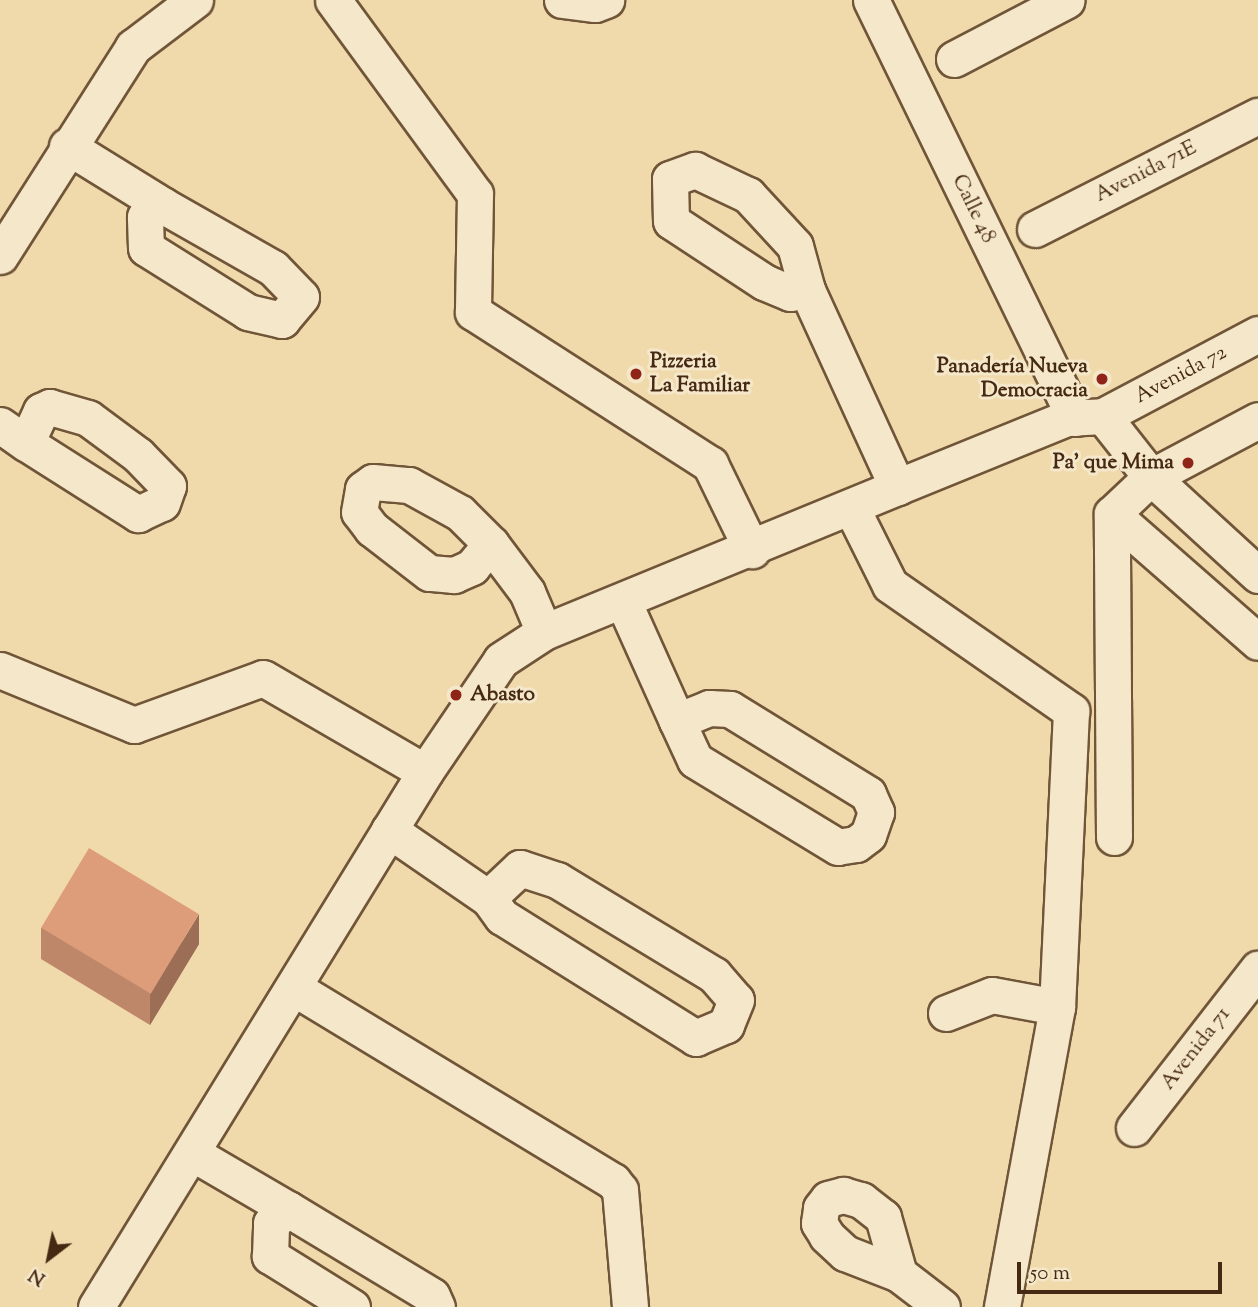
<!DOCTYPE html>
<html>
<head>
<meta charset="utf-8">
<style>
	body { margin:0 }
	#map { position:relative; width:1258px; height:1307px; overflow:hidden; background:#f0daac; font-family:"Sorts Mill Goudy",serif }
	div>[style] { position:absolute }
	.roads { filter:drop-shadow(2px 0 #705538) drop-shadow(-2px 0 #705538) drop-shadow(0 2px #705538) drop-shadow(0 -2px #705538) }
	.minor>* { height:35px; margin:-17.5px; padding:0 17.5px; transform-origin:17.5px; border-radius:17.5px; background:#f5e7c9 }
	.wall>* { inset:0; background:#be8769 }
	.shaded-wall>* { inset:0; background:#9b6e55 }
	.building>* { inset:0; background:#dd9d7a; transform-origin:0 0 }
	.dots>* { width:19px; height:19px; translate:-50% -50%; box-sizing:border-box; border:4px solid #f5e7c9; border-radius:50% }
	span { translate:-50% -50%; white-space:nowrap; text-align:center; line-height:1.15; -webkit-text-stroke:6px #f5e7c9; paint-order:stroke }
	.street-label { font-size:21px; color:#462912 }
	.poi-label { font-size:21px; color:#462912; font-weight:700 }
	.left { translate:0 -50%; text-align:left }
	.right { translate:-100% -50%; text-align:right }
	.north { position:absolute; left:14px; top:1223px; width:70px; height:70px; -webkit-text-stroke:5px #f5e7c9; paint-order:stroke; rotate:212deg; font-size:19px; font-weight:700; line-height:28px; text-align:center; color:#462912 }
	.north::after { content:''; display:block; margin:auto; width:24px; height:32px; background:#462912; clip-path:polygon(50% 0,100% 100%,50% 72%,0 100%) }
	.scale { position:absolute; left:1017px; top:1262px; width:205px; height:32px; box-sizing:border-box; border:4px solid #462912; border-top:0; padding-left:9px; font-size:21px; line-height:24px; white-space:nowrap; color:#462912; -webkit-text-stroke:5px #f5e7c9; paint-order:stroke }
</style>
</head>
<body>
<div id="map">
	<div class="roads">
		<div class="minor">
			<i style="left:333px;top:0;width:240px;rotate:53.8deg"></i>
			<i style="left:475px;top:194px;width:118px;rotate:91deg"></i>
			<i style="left:473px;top:312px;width:282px;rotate:32.7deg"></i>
			<i style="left:710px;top:464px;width:96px;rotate:64deg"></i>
			<i style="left:562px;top:0;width:33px;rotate:7deg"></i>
			<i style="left:595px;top:4px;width:12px;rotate:-20deg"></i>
			<i style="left:871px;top:0;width:465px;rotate:64deg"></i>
			<i style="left:954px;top:59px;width:127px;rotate:-27.6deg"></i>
			<i style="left:67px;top:146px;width:112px;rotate:31.8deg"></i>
			<i style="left:695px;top:170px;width:59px;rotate:25.3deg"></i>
			<i style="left:748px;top:195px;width:69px;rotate:47.3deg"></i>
			<i style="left:795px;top:246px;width:46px;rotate:74.7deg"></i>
			<i style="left:807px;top:290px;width:17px;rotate:170deg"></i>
			<i style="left:790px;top:293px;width:28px;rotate:-157deg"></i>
			<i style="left:764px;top:282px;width:111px;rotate:-146.7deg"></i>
			<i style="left:671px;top:221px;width:42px;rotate:-91.4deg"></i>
			<i style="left:670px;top:179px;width:27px;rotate:-20deg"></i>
			<i style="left:162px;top:205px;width:128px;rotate:29.6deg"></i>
			<i style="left:273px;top:268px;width:40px;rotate:46deg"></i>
			<i style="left:301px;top:297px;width:30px;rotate:130deg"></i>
			<i style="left:282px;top:320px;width:35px;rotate:-167deg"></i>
			<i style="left:248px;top:312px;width:120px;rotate:-147.9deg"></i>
			<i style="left:146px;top:248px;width:31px;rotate:-92deg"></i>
			<i style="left:145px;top:217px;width:21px;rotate:-35deg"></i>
			<i style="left:1035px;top:229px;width:250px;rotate:-26.9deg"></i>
			<i style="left:0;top:256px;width:248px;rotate:-57.5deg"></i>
			<i style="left:133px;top:47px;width:78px;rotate:-37.2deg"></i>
			<i style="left:807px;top:290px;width:217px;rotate:65.4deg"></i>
			<i style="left:1103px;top:416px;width:78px;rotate:51.8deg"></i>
			<i style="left:1151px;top:477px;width:145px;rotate:42.5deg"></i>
			<i style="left:0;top:425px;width:32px;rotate:35deg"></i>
			<i style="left:26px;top:443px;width:133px;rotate:32.4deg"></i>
			<i style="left:138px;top:514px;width:26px;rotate:-25deg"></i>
			<i style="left:162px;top:503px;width:18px;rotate:-71deg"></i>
			<i style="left:168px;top:486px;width:43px;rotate:-134.1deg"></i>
			<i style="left:138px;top:455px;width:62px;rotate:-143.5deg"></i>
			<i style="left:88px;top:418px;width:40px;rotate:-164deg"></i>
			<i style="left:50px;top:407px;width:10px;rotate:156deg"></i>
			<i style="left:41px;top:411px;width:35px;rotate:115deg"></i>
			<i style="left:373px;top:482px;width:36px;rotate:5deg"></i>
			<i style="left:409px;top:485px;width:58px;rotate:28.8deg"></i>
			<i style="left:460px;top:513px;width:44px;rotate:45deg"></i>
			<i style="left:491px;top:544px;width:30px;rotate:130deg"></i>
			<i style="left:472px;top:567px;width:20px;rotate:156deg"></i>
			<i style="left:454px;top:575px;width:25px;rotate:-175deg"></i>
			<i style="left:429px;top:573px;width:72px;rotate:-142.3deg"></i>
			<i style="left:372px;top:529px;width:21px;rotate:-127deg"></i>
			<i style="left:359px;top:512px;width:23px;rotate:-80deg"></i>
			<i style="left:363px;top:489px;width:12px;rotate:-35deg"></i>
			<i style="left:851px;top:507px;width:87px;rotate:63.4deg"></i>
			<i style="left:890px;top:585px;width:221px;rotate:34.8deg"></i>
			<i style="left:1071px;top:711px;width:296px;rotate:92.7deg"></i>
			<i style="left:1057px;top:1007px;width:305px;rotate:100.4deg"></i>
			<i style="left:1112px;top:514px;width:194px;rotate:41.2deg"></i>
			<i style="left:491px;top:544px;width:60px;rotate:53.1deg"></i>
			<i style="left:527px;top:592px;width:43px;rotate:67deg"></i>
			<i style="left:623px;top:601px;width:132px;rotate:65.8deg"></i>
			<i style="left:0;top:670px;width:145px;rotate:22.3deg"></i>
			<i style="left:134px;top:725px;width:137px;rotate:-20deg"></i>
			<i style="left:263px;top:678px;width:187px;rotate:30.1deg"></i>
			<i style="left:709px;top:708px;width:21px;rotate:3deg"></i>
			<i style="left:730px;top:709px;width:162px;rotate:31.6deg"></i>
			<i style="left:868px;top:794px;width:20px;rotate:66deg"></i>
			<i style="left:876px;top:812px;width:24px;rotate:109deg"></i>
			<i style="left:868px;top:835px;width:15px;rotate:143deg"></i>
			<i style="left:856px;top:844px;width:18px;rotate:171deg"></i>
			<i style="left:838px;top:847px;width:167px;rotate:-148.7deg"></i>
			<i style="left:695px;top:760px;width:43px;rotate:-114.8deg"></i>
			<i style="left:677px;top:721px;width:35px;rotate:-22deg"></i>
			<i style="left:389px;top:830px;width:120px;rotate:34.5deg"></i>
			<i style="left:1114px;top:837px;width:323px;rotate:-90.4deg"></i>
			<i style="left:1112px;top:514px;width:54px;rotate:-43.5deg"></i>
			<i style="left:1151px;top:477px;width:121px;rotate:-28deg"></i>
			<i style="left:520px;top:868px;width:39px;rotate:18deg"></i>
			<i style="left:557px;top:880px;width:184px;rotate:31.2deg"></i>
			<i style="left:714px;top:975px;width:33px;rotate:49deg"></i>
			<i style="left:736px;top:1000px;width:27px;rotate:112deg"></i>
			<i style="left:726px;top:1025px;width:33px;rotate:157deg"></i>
			<i style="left:696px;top:1038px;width:229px;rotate:-148deg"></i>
			<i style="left:502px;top:917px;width:24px;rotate:-126deg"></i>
			<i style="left:488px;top:898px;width:44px;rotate:-43.2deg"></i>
			<i style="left:294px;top:988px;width:373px;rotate:31.2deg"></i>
			<i style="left:613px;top:1181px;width:11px;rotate:52deg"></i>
			<i style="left:620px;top:1190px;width:117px;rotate:85.1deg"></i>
			<i style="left:946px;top:1013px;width:49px;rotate:-21.4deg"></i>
			<i style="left:992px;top:995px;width:66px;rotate:10.5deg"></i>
			<i style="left:1134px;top:1128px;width:202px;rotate:-52.1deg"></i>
			<i style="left:192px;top:1153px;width:111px;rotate:30.3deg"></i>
			<i style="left:843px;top:1195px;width:19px;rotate:16deg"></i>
			<i style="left:861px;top:1200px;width:28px;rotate:38deg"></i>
			<i style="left:883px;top:1217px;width:59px;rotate:74.3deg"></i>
			<i style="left:899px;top:1274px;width:58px;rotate:-158.7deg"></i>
			<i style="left:845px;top:1253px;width:25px;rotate:-137deg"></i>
			<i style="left:827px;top:1236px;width:15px;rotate:-122deg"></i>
			<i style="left:819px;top:1223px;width:15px;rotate:-82deg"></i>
			<i style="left:821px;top:1208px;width:11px;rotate:-52deg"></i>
			<i style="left:828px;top:1199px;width:16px;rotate:-15deg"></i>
			<i style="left:899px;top:1274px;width:54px;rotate:37.5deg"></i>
			<i style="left:96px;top:1307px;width:628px;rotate:-58.41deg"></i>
			<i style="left:425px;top:772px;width:135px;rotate:-55.8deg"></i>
			<i style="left:501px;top:660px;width:51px;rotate:-33.1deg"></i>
			<i style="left:544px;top:632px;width:382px;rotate:-22.3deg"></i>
			<i style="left:897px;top:487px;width:183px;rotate:-22.1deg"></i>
			<i style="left:1067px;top:418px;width:36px;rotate:-3deg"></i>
			<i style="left:1103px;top:416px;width:175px;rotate:-27.9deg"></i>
			<i style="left:352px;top:1307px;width:97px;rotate:-148.1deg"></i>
			<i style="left:270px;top:1256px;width:33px;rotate:-88deg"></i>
			<i style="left:271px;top:1223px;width:22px;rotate:-39deg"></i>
			<i style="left:288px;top:1209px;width:168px;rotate:31.1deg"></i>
			<i style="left:432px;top:1296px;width:12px;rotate:66deg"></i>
		</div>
	</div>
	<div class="wall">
		<i style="clip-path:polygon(41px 928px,199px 944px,150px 1025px,41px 959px)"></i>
	</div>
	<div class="shaded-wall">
		<i style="clip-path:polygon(199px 914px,199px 944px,150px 1025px,150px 994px)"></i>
	</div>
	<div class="building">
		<i style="left:89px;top:848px;width:128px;height:93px;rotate:31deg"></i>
	</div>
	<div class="dots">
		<i style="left:636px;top:374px;background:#8f2418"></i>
		<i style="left:1102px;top:379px;background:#8f2418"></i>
		<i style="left:1188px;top:463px;background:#8f2418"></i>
		<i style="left:456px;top:695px;background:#8f2418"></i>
	</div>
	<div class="street-label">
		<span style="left:1146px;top:172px;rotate:-27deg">Avenida 71E</span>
		<span style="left:973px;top:209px;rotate:64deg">Calle 48</span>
		<span style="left:1181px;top:375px;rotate:-28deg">Avenida 72</span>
		<span style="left:1196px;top:1049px;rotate:-52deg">Avenida 71</span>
	</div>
	<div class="poi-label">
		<span class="left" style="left:650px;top:374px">Pizzeria<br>La Familiar</span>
		<span class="right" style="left:1088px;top:379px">Panadería Nueva<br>Democracia</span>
		<span class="right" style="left:1174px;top:463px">Pa' que Mima</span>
		<span class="left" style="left:470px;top:695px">Abasto</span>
	</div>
	<div class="north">N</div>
	<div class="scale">50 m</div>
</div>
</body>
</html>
